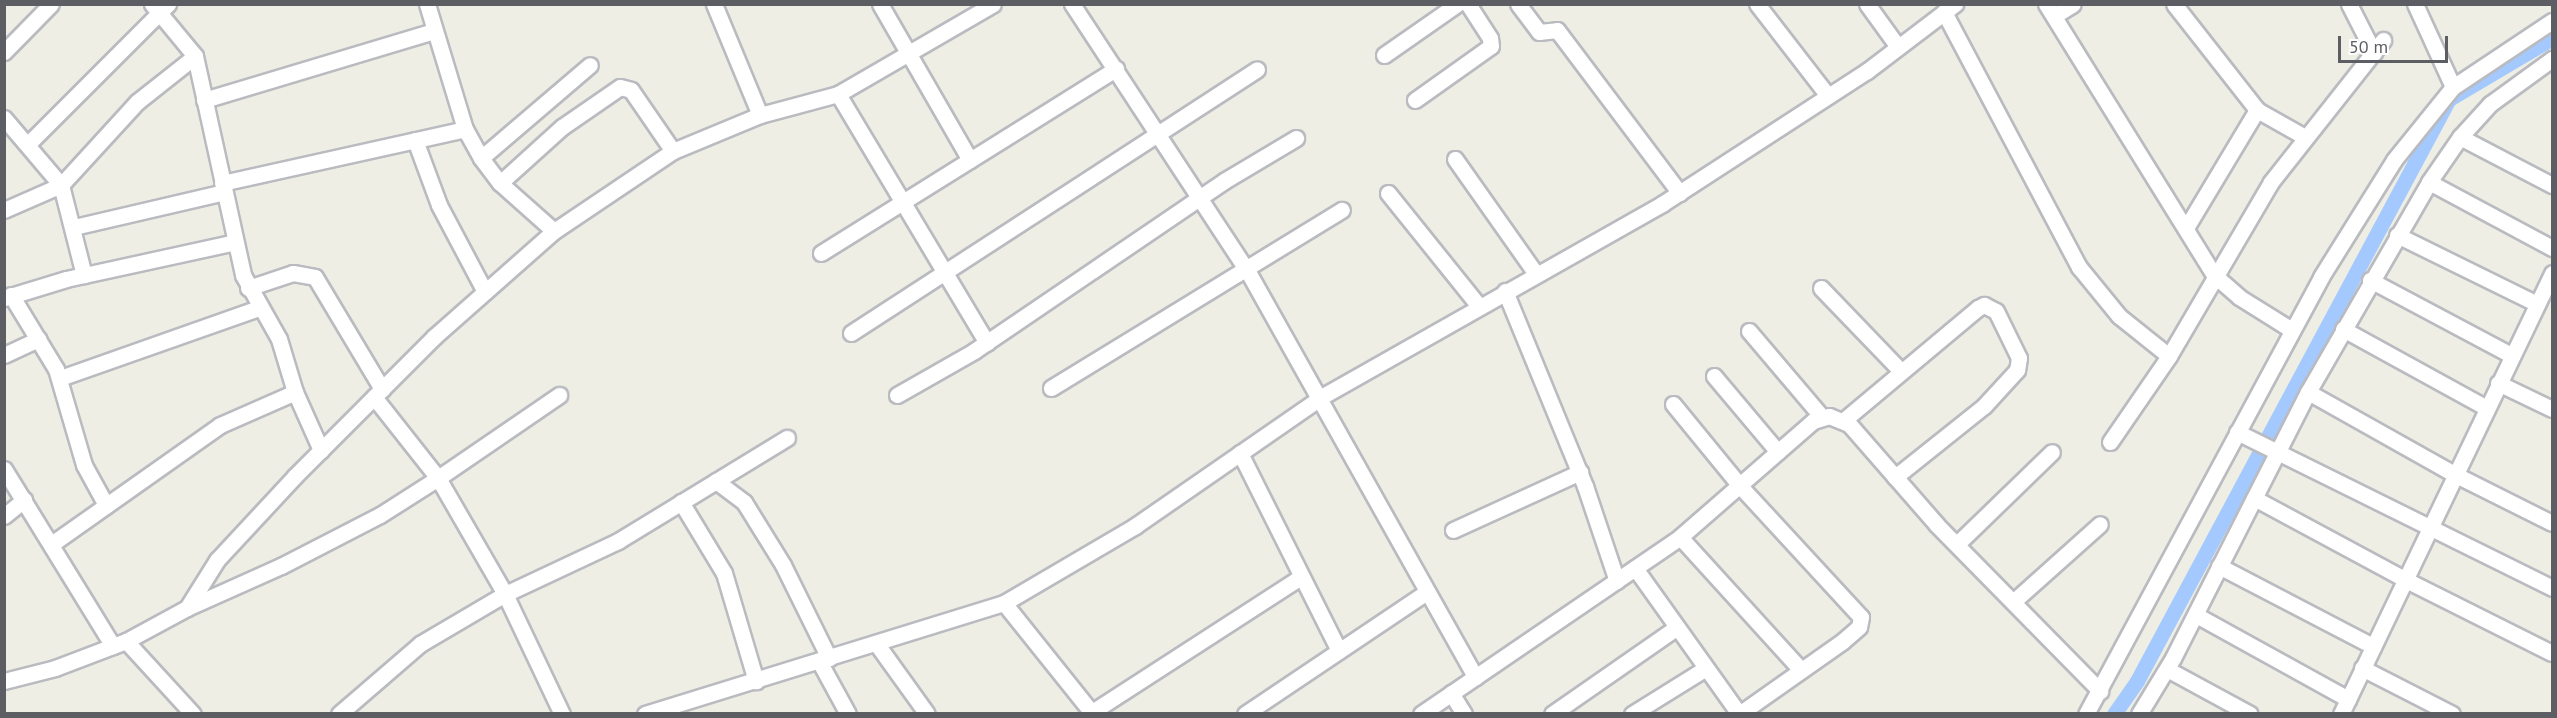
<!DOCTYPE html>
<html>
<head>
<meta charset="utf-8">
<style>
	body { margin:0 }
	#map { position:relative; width:2557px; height:718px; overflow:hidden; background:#eeeee4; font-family:"PT Sans",sans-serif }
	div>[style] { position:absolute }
	.canal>* { height:15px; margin:-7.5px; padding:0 7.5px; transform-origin:7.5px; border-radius:7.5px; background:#a4c9fe }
	.roads { filter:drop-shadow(2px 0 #b9bbc0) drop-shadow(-2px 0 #b9bbc0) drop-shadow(0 2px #b9bbc0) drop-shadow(0 -2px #b9bbc0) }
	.minor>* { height:15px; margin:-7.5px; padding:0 7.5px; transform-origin:7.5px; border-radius:7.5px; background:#fff }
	span { translate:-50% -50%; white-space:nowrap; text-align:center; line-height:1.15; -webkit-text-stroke:5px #fff; paint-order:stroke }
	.frame { position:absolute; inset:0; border:6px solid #5c5e64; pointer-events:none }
	.scale { position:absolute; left:2338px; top:36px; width:110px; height:27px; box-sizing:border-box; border:3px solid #5c5e64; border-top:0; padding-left:8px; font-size:18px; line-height:21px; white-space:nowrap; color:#5c5e64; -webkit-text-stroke:4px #fff; paint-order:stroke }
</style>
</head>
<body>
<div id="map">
	<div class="canal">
		<i style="left:2114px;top:714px;width:40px;rotate:-55.1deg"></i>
		<i style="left:2137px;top:681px;width:660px;rotate:-61.81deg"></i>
		<i style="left:2449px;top:99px;width:120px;rotate:-30.6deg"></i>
	</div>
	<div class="roads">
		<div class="minor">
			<i style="left:152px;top:4px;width:67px;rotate:50.4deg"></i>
			<i style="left:195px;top:56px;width:224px;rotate:77.6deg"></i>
			<i style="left:243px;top:275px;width:73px;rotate:60.6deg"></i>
			<i style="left:279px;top:339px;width:55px;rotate:73.2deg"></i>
			<i style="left:295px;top:392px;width:64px;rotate:65.9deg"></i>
			<i style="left:427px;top:4px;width:131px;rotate:73.1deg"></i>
			<i style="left:465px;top:129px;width:33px;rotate:61deg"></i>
			<i style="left:481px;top:158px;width:31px;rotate:53deg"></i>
			<i style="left:500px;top:183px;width:72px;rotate:41.6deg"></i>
			<i style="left:714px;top:4px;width:120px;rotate:67.5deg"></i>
			<i style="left:880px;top:4px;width:180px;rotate:60deg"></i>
			<i style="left:1072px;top:4px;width:318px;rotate:56.7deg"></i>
			<i style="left:1247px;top:270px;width:467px;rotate:60.7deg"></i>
			<i style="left:1518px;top:4px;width:35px;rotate:53deg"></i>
			<i style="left:1539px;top:32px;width:18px;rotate:-6deg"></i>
			<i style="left:1557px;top:30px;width:204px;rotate:53deg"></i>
			<i style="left:1757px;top:4px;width:116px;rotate:52.3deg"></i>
			<i style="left:1867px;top:4px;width:53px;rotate:54.2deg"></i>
			<i style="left:2046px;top:4px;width:319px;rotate:58.2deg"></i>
			<i style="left:2214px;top:275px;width:33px;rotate:41deg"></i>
			<i style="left:2239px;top:297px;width:62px;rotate:31.9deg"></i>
			<i style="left:2174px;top:4px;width:135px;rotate:51.9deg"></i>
			<i style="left:2257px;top:110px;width:55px;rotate:29.4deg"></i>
			<i style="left:2349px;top:4px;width:55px;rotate:63deg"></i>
			<i style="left:2415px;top:4px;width:91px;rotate:65.4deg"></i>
			<i style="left:1944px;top:12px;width:289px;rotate:62.1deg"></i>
			<i style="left:2079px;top:267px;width:63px;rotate:50.8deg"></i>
			<i style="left:2119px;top:316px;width:64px;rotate:38.7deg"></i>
			<i style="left:2054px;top:16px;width:22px;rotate:-32deg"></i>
			<i style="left:4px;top:52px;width:67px;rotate:-45.6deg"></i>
			<i style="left:1384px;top:55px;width:89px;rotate:-34.9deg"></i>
			<i style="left:838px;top:94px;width:290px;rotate:59.1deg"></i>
			<i style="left:204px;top:100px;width:240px;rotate:-16.7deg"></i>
			<i style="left:1415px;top:100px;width:93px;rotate:-35.4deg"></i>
			<i style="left:1491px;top:46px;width:8px;rotate:-97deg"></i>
			<i style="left:1490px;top:38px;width:40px;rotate:-122.9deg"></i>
			<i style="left:4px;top:118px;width:88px;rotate:49.6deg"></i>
			<i style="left:61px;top:185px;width:93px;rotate:75.7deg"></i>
			<i style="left:2460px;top:137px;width:104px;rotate:27.6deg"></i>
			<i style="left:415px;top:140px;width:69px;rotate:69.7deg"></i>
			<i style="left:439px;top:205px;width:98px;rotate:62.1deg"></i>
			<i style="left:29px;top:143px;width:197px;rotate:-45deg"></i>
			<i style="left:481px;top:158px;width:143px;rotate:-40.5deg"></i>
			<i style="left:1455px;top:159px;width:141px;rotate:54.8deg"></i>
			<i style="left:2429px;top:182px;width:140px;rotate:28.2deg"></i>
			<i style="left:222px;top:183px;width:249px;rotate:-12.5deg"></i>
			<i style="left:500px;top:183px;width:84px;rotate:-42.1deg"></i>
			<i style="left:562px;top:127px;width:70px;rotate:-34.6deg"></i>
			<i style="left:620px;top:87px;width:11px;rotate:15deg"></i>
			<i style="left:631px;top:90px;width:74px;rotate:55.5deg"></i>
			<i style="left:1388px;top:193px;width:145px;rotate:51.2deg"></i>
			<i style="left:4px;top:210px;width:62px;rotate:-23.7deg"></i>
			<i style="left:61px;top:185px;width:113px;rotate:-47.5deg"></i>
			<i style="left:137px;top:102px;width:74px;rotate:-38.4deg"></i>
			<i style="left:74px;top:227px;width:154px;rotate:-13.1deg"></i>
			<i style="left:2186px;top:228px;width:138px;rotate:-59deg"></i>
			<i style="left:2397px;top:235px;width:156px;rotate:26.2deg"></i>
			<i style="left:821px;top:253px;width:348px;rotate:-32deg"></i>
			<i style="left:2370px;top:280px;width:160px;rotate:28deg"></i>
			<i style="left:248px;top:288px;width:47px;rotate:-18.4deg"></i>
			<i style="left:293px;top:273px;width:22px;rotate:10deg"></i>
			<i style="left:315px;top:277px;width:131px;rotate:59.1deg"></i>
			<i style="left:1821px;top:288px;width:115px;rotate:46.1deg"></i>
			<i style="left:1505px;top:291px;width:211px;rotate:67.7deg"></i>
			<i style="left:1585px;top:486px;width:100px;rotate:71.4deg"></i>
			<i style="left:11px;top:295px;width:87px;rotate:58.7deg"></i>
			<i style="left:56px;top:369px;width:100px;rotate:73.7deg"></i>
			<i style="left:84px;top:465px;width:46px;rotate:61.2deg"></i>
			<i style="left:4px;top:298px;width:65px;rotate:-17deg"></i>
			<i style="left:66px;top:279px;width:173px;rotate:-12.3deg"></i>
			<i style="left:2343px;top:329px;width:162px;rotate:28.8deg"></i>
			<i style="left:1749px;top:331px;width:113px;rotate:49.7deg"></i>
			<i style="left:851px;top:333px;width:484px;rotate:-33deg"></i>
			<i style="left:4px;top:355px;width:38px;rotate:-25deg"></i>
			<i style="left:1714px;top:376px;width:99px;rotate:49.9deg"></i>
			<i style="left:60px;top:378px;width:211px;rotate:-19.4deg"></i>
			<i style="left:2498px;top:383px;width:60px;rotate:25.7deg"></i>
			<i style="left:1051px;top:388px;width:341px;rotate:-31.5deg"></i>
			<i style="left:2308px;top:392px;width:170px;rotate:29.3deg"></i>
			<i style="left:2456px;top:475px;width:107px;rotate:26.6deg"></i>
			<i style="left:897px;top:395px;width:89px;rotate:-29.7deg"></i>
			<i style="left:974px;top:351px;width:302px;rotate:-34.2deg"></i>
			<i style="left:1224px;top:181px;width:84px;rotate:-30.8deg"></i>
			<i style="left:374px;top:397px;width:103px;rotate:51.7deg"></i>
			<i style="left:438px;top:478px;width:147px;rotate:-34.4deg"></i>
			<i style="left:1673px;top:404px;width:106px;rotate:50.7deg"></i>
			<i style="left:1740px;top:486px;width:178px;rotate:47.3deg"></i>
			<i style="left:1861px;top:617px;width:10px;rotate:101deg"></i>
			<i style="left:1859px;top:627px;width:21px;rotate:139deg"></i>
			<i style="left:1843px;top:641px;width:127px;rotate:144.9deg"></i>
			<i style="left:1844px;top:420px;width:175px;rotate:-39.9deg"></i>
			<i style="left:1978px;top:308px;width:7px;rotate:-27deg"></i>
			<i style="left:1984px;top:305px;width:13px;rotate:27deg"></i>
			<i style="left:1996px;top:311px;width:52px;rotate:63.9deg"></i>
			<i style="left:2019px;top:358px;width:12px;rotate:99deg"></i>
			<i style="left:2017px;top:370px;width:49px;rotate:132.5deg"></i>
			<i style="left:1984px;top:406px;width:114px;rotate:141.4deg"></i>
			<i style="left:2237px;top:432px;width:352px;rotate:26.3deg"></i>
			<i style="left:2110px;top:442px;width:104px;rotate:-55.5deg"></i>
			<i style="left:2169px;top:356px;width:202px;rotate:-59.6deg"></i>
			<i style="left:2271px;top:182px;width:181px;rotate:-51.7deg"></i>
			<i style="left:1240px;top:453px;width:221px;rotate:63.4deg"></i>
			<i style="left:4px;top:469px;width:208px;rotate:58.4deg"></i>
			<i style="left:716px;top:481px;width:35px;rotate:37deg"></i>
			<i style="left:744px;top:502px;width:74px;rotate:58.2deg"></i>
			<i style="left:783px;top:565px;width:104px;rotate:63.7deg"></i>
			<i style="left:2254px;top:498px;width:173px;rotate:28.3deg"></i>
			<i style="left:2406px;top:580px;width:163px;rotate:26.6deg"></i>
			<i style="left:681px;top:502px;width:83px;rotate:58.8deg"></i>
			<i style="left:724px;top:573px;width:113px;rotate:73.5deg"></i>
			<i style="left:4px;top:516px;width:26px;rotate:-39deg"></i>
			<i style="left:1453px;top:530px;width:140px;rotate:-24.5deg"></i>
			<i style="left:1680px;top:537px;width:180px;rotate:47.7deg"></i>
			<i style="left:53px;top:543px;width:204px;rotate:-35.2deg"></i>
			<i style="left:220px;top:425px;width:82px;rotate:-23.7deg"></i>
			<i style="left:1957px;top:544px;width:132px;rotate:-44.1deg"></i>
			<i style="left:2219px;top:566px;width:174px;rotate:27.5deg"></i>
			<i style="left:1635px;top:568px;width:179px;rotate:54.5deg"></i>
			<i style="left:2014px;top:601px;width:115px;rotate:-41.8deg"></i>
			<i style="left:1004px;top:603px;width:142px;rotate:51.3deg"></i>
			<i style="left:187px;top:608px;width:103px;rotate:-24.1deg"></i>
			<i style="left:281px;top:566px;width:111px;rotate:-27.3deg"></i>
			<i style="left:380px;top:515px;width:69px;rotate:-32.5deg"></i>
			<i style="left:438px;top:478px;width:134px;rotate:60deg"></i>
			<i style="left:505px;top:594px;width:133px;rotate:64.6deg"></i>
			<i style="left:2196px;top:615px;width:174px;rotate:28.9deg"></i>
			<i style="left:126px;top:641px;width:99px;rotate:47.5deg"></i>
			<i style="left:876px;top:643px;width:87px;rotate:54.3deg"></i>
			<i style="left:819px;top:661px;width:60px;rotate:61.3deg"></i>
			<i style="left:2362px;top:668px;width:101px;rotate:27.1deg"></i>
			<i style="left:2167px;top:669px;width:94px;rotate:28.5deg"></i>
			<i style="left:4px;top:681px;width:53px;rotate:-14.3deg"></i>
			<i style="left:55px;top:668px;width:76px;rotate:-20.8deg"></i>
			<i style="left:126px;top:641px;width:69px;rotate:-28.4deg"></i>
			<i style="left:187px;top:608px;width:57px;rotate:-58deg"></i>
			<i style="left:217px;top:560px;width:115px;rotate:-47.1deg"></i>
			<i style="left:295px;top:476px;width:197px;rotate:-45deg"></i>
			<i style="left:434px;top:337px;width:160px;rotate:-41.5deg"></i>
			<i style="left:554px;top:231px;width:143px;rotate:-33.9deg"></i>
			<i style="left:673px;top:151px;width:94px;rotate:-22.5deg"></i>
			<i style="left:760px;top:115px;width:81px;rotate:-15.1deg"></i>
			<i style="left:838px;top:94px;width:179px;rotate:-30.1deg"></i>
			<i style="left:1451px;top:693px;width:25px;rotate:58deg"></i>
			<i style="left:1092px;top:712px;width:249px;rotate:-32.9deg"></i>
			<i style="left:339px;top:714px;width:107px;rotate:-40.8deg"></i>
			<i style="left:420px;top:644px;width:99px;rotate:-30.5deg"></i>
			<i style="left:505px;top:594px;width:125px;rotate:-25.1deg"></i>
			<i style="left:618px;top:541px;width:198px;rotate:-31.4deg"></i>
			<i style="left:645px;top:714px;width:376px;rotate:-17.2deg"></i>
			<i style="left:1004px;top:603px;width:152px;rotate:-30.4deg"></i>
			<i style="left:1135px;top:526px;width:226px;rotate:-34.7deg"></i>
			<i style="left:1321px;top:397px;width:392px;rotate:-29.5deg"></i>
			<i style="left:1662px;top:204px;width:244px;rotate:-33deg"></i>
			<i style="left:1867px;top:71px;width:111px;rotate:-37.3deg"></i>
			<i style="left:1245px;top:714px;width:217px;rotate:-33.9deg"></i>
			<i style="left:1421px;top:714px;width:314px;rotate:-34.3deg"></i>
			<i style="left:1680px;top:537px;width:176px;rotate:-41.1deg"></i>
			<i style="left:1813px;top:421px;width:17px;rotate:-17deg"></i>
			<i style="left:1829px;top:416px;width:22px;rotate:22deg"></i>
			<i style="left:1849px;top:424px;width:134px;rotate:48.9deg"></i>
			<i style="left:1937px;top:525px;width:233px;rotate:45.5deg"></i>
			<i style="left:1552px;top:714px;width:152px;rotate:-34.8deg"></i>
			<i style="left:1632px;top:714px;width:87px;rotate:-31.9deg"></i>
			<i style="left:2086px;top:714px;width:496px;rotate:-61.7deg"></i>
			<i style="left:2321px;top:277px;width:138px;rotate:-58deg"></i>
			<i style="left:2394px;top:160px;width:94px;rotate:-51.1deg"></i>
			<i style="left:2453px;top:87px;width:119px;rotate:-33.7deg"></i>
			<i style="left:2139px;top:714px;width:66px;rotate:-58.7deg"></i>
			<i style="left:2173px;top:658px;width:298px;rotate:-63.1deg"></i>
			<i style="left:2308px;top:392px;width:242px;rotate:-60deg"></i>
			<i style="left:2429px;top:182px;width:55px;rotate:-55.4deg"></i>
			<i style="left:2460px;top:137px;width:45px;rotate:-47.7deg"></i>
			<i style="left:2490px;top:104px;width:77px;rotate:-36deg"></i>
			<i style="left:2341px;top:714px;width:489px;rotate:-64.4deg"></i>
		</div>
	</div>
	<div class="frame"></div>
	<div class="scale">50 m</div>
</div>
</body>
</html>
